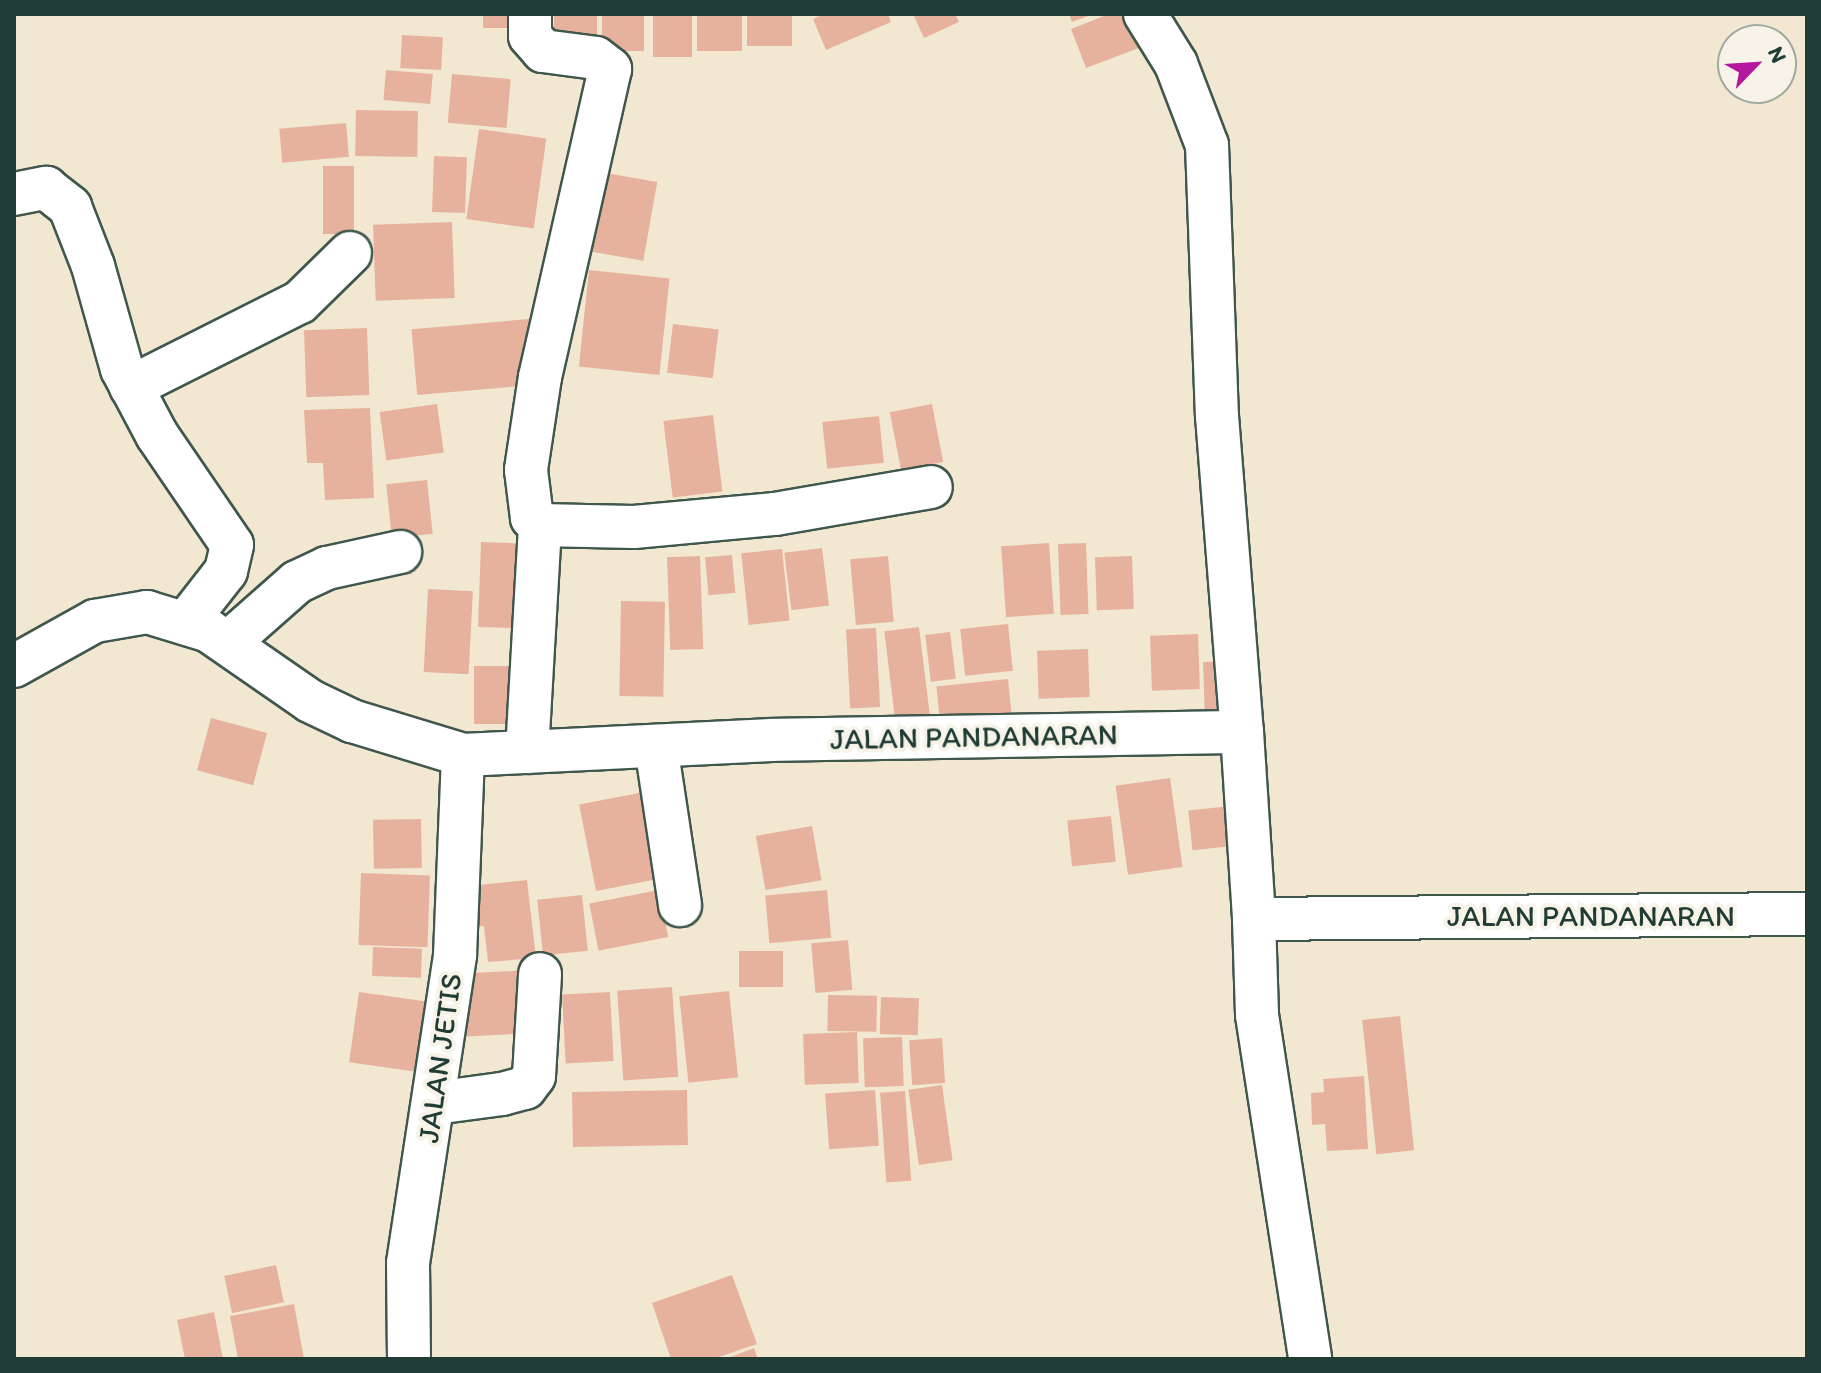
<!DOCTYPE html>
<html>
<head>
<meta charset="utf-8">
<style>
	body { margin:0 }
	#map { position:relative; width:1821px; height:1373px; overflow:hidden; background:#f2e8d1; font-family:Itim,sans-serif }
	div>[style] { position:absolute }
	.building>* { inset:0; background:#e6b29e; transform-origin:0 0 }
	.roads { filter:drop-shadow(2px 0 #3f574c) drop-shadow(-2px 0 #3f574c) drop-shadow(0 2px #3f574c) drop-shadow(0 -2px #3f574c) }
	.minor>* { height:42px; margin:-21px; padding:0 21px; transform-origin:21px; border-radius:21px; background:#fff }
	span { translate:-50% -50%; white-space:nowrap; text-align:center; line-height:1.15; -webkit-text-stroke:8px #f7f3e8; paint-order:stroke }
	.street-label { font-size:30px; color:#1f3d34 }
	.frame { position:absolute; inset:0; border:16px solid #1f3d34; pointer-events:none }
	.north { position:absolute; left:1717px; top:24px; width:80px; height:80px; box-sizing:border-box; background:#f7f3e8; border:2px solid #a1aaa0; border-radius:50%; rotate:65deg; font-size:22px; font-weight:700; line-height:32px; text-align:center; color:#1f3d34 }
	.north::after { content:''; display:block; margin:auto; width:28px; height:36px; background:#b5179e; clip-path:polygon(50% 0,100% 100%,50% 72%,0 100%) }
</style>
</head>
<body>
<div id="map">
	<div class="building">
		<i style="left:483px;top:14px;width:41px;height:14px"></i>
		<i style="left:554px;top:14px;width:43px;height:38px"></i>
		<i style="left:602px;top:14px;width:42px;height:37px"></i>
		<i style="left:653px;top:14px;width:39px;height:43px"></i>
		<i style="left:697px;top:14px;width:45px;height:37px"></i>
		<i style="left:747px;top:14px;width:45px;height:32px"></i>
		<i style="clip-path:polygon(824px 14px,888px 14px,891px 22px,826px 50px,813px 19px)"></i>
		<i style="clip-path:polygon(913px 14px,955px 14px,959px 22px,924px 38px)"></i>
		<i style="clip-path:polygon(1069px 14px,1093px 14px,1072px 22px)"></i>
		<i style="clip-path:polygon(1109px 14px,1132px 14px,1144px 46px,1086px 68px,1071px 29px)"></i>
		<i style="left:402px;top:35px;width:41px;height:33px;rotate:3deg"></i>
		<i style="left:386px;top:70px;width:47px;height:30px;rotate:5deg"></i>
		<i style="left:452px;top:74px;width:59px;height:49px;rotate:5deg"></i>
		<i style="left:356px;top:110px;width:62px;height:46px;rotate:1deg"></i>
		<i style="left:346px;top:123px;width:34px;height:67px;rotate:85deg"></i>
		<i style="left:479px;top:129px;width:68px;height:91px;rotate:8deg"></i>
		<i style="left:434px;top:156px;width:33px;height:56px;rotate:2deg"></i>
		<i style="left:323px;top:166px;width:31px;height:68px"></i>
		<i style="left:606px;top:173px;width:52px;height:80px;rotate:10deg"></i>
		<i style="left:452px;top:222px;width:76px;height:79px;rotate:88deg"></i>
		<i style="left:589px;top:270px;width:81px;height:97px;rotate:6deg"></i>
		<i style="left:529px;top:319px;width:66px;height:118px;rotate:85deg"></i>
		<i style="left:673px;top:324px;width:46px;height:49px;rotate:7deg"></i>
		<i style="left:367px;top:328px;width:67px;height:63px;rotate:88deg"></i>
		<i style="left:437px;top:404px;width:49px;height:58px;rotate:82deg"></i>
		<i style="left:932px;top:404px;width:59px;height:43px;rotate:79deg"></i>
		<i style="clip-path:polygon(370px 408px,374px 498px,325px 500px,323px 463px,307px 463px,304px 410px)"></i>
		<i style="left:713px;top:415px;width:77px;height:50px;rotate:83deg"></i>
		<i style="left:879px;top:416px;width:47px;height:57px;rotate:84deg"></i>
		<i style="left:427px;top:480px;width:54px;height:41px;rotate:84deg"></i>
		<i style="left:481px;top:542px;width:54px;height:85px;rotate:2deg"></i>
		<i style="left:1049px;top:543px;width:71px;height:48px;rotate:86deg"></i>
		<i style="left:1086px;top:543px;width:71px;height:28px;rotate:88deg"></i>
		<i style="left:822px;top:548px;width:58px;height:38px;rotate:83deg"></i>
		<i style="left:782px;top:549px;width:72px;height:41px;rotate:84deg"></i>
		<i style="left:732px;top:555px;width:38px;height:27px;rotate:85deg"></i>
		<i style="left:700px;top:556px;width:93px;height:33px;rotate:88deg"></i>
		<i style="left:888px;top:556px;width:66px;height:38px;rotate:85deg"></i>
		<i style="left:1132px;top:556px;width:53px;height:37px;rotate:88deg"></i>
		<i style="left:428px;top:589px;width:45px;height:83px;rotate:3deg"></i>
		<i style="left:621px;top:601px;width:44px;height:95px;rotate:1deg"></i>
		<i style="left:1008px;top:624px;width:47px;height:48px;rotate:84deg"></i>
		<i style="left:919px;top:627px;width:94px;height:35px;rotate:83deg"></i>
		<i style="left:876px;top:628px;width:79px;height:30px;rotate:87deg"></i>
		<i style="left:950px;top:632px;width:47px;height:25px;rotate:83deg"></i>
		<i style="left:1198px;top:634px;width:55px;height:48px;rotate:88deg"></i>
		<i style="left:1088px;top:649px;width:48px;height:51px;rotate:88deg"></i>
		<i style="left:1233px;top:661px;width:52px;height:30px;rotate:88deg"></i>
		<i style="left:474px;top:666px;width:42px;height:58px"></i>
		<i style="left:1008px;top:679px;width:45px;height:72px;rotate:84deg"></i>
		<i style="left:211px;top:718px;width:58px;height:54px;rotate:15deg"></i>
		<i style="left:1170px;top:778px;width:90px;height:55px;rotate:82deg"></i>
		<i style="left:644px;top:792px;width:88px;height:66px;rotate:79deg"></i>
		<i style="left:1240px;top:805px;width:40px;height:52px;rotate:84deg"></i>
		<i style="left:1111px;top:816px;width:46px;height:44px;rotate:84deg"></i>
		<i style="left:421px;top:819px;width:49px;height:48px;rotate:89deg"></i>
		<i style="left:812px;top:826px;width:55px;height:57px;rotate:80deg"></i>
		<i style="left:361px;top:873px;width:69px;height:72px;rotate:2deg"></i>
		<i style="clip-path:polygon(527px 880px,536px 958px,488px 962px,484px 926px,469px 927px,466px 899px,481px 897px,479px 885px)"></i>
		<i style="left:659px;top:890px;width:48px;height:71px;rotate:79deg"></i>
		<i style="left:827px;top:890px;width:48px;height:62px;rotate:85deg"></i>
		<i style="left:582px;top:895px;width:56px;height:45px;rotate:84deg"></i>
		<i style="left:848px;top:940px;width:50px;height:37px;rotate:85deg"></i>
		<i style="left:373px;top:947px;width:49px;height:29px;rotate:2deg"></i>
		<i style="left:739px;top:951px;width:44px;height:36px"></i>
		<i style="left:530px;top:970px;width:63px;height:67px;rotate:87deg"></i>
		<i style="left:672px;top:987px;width:90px;height:55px;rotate:86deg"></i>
		<i style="left:729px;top:991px;width:87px;height:50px;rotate:84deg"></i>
		<i style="left:359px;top:992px;width:68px;height:71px;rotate:8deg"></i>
		<i style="left:610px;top:992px;width:69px;height:48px;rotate:87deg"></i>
		<i style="left:828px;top:995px;width:49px;height:36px;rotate:1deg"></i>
		<i style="left:881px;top:997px;width:38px;height:37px;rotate:2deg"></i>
		<i style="left:1400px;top:1016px;width:135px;height:38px;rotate:84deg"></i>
		<i style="left:857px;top:1032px;width:51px;height:54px;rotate:88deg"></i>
		<i style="left:902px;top:1037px;width:49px;height:39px;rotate:88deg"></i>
		<i style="left:942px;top:1038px;width:45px;height:33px;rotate:86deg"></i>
		<i style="clip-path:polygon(1364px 1076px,1368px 1149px,1327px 1151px,1325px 1124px,1312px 1125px,1311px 1093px,1324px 1092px,1323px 1079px)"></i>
		<i style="left:942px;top:1085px;width:76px;height:34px;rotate:82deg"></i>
		<i style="left:687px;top:1090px;width:55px;height:115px;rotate:89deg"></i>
		<i style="left:875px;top:1090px;width:56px;height:50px;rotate:86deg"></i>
		<i style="left:905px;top:1091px;width:90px;height:25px;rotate:86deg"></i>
		<i style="left:276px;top:1265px;width:38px;height:53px;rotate:78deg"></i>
		<i style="clip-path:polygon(732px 1275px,757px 1344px,713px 1359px,671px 1359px,652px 1303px)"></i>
		<i style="clip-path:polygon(294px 1304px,304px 1359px,238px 1359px,230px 1316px)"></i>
		<i style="clip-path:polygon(214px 1312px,223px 1359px,185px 1359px,177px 1320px)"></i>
		<i style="clip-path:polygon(754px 1348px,758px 1359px,725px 1359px)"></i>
	</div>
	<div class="roads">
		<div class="minor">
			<i style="left:530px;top:14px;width:22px;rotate:90deg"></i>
			<i style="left:530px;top:36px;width:20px;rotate:49deg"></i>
			<i style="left:543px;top:51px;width:53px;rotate:7.5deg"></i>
			<i style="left:596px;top:58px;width:18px;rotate:38deg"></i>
			<i style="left:610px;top:69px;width:316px;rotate:102.8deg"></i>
			<i style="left:540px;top:377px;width:94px;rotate:98.6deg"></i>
			<i style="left:526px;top:470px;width:48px;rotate:82.9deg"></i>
			<i style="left:532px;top:518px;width:11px;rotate:41deg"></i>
			<i style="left:540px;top:525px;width:94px;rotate:1.2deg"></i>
			<i style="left:634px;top:527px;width:142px;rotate:-5.3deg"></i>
			<i style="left:775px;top:514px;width:158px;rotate:-9.8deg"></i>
			<i style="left:1145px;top:14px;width:59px;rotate:58.2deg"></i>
			<i style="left:1176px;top:64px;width:87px;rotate:69.1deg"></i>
			<i style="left:1207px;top:145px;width:271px;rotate:87.9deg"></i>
			<i style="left:1217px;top:416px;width:317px;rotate:85.5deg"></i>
			<i style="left:14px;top:194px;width:33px;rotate:-11deg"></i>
			<i style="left:46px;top:188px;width:31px;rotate:38deg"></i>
			<i style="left:70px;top:207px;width:63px;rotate:68.7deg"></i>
			<i style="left:93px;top:266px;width:107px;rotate:74.3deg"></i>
			<i style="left:122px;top:369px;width:75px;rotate:62.1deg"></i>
			<i style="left:157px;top:435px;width:133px;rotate:55.7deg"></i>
			<i style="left:232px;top:545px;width:27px;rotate:103deg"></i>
			<i style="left:226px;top:571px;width:63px;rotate:128deg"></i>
			<i style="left:131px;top:387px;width:189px;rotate:-26.7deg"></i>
			<i style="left:300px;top:302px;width:70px;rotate:-44.4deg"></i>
			<i style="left:229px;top:642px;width:91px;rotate:-41.4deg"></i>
			<i style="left:297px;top:582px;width:33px;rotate:-25deg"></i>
			<i style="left:327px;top:568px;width:75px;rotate:-12.4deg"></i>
			<i style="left:14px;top:666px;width:93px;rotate:-29.1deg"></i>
			<i style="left:95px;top:621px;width:53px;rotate:-9.8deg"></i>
			<i style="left:147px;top:612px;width:65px;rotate:17deg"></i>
			<i style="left:209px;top:631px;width:123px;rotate:34.7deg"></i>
			<i style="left:310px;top:701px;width:47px;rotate:25.5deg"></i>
			<i style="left:352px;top:721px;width:116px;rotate:17deg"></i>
			<i style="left:463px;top:755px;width:309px;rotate:-2.8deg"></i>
			<i style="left:772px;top:740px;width:470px;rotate:-1deg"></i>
			<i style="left:1242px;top:732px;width:187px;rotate:86.3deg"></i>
			<i style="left:1254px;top:919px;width:553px;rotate:-0.52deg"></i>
			<i style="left:656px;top:746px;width:161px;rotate:81.4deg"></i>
			<i style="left:527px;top:752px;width:227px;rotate:-86.7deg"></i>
			<i style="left:1254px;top:919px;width:96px;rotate:88.2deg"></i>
			<i style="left:1257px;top:1015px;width:348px;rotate:81.2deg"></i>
			<i style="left:435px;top:1103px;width:68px;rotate:-7.7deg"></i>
			<i style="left:502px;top:1094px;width:24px;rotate:-15deg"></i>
			<i style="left:525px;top:1088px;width:15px;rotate:-53deg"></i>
			<i style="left:534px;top:1076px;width:102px;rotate:-86.6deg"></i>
			<i style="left:409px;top:1359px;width:96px;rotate:-90.6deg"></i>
			<i style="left:408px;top:1263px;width:312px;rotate:-81.3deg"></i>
			<i style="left:455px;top:955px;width:200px;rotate:-87.7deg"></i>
		</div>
	</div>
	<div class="street-label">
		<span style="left:974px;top:737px;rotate:-1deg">JALAN PANDANARAN</span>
		<span style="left:1591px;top:916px">JALAN PANDANARAN</span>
		<span style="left:440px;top:1058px;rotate:-82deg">JALAN JETIS</span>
	</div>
	<div class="frame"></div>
	<div class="north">N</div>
</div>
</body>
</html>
